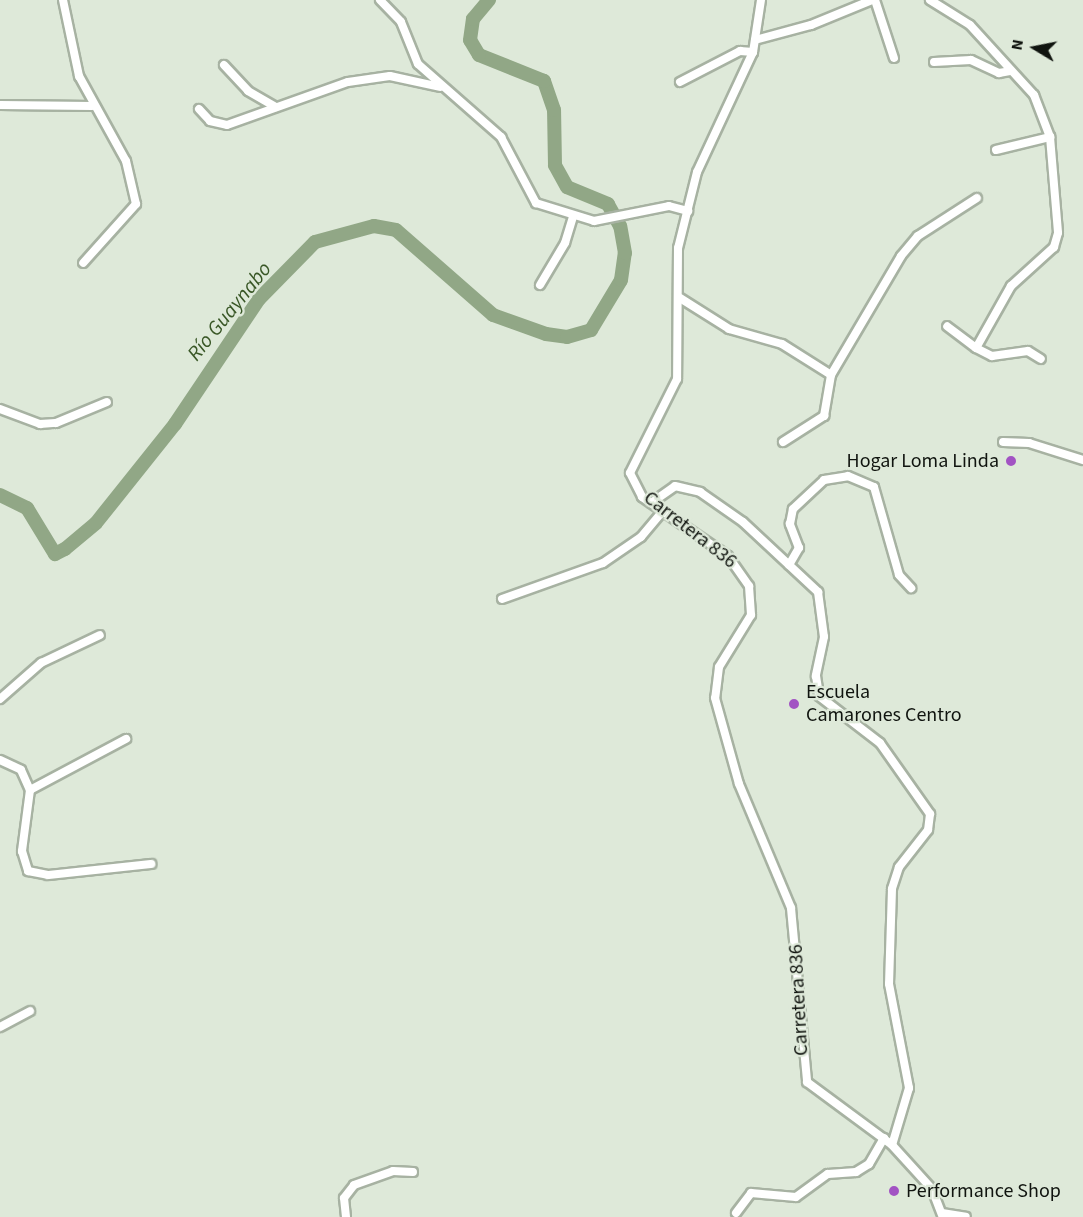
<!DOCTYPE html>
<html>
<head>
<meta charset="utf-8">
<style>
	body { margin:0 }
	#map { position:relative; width:1083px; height:1217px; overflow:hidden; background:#dee9d9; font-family:"Source Sans 3",sans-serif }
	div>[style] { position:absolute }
	.river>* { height:14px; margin:-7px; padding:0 7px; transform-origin:7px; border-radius:7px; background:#91a786 }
	.roads { filter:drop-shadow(2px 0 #a7b2a2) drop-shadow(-2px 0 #a7b2a2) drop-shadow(0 2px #a7b2a2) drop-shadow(0 -2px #a7b2a2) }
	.minor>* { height:8px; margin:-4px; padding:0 4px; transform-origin:4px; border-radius:4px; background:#fff }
	.dots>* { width:16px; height:16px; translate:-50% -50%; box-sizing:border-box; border:3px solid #dee9d9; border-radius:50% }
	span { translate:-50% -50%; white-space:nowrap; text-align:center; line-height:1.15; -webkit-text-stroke:4.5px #dee9d9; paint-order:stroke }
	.poi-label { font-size:20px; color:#10140f }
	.right { translate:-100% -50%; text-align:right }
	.left { translate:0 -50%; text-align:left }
	.street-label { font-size:20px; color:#10140f }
	.water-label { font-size:21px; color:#395726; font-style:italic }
	.north { position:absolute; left:1005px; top:18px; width:60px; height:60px; -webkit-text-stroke:4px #dee9d9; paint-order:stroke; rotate:280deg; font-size:16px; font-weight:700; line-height:24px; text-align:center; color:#10140f }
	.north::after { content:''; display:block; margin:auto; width:21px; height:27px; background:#10140f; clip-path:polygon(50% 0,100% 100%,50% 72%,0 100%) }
</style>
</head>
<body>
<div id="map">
	<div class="river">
		<i style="left:0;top:495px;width:30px;rotate:26deg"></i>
		<i style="left:27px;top:508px;width:54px;rotate:58.7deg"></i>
		<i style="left:55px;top:554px;width:11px;rotate:-27deg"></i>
		<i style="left:65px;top:549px;width:40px;rotate:-40deg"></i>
		<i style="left:96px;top:523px;width:127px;rotate:-51.4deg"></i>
		<i style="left:175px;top:424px;width:151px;rotate:-56.1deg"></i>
		<i style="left:259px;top:299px;width:80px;rotate:-45.5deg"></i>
		<i style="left:315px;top:242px;width:61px;rotate:-15.2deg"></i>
		<i style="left:374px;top:226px;width:22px;rotate:10deg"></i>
		<i style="left:396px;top:230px;width:129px;rotate:41.2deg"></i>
		<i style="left:493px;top:315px;width:56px;rotate:19.7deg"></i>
		<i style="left:546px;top:334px;width:21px;rotate:8deg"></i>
		<i style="left:567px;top:337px;width:25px;rotate:-16deg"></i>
		<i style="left:591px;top:330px;width:58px;rotate:-59deg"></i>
		<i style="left:621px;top:280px;width:27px;rotate:-82deg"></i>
		<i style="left:625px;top:253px;width:27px;rotate:-100deg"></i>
		<i style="left:620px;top:226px;width:25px;rotate:-119deg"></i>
		<i style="left:608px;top:204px;width:44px;rotate:-157.5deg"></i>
		<i style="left:567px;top:187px;width:25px;rotate:-119deg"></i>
		<i style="left:555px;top:165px;width:55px;rotate:-91deg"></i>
		<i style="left:554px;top:110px;width:31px;rotate:-109deg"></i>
		<i style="left:544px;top:81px;width:70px;rotate:-158.2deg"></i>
		<i style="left:479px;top:55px;width:17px;rotate:-121deg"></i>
		<i style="left:470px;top:40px;width:21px;rotate:-82deg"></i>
		<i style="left:473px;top:19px;width:25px;rotate:-50deg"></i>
	</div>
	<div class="roads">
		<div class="minor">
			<i style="left:63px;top:0;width:78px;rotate:78.1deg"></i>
			<i style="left:79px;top:76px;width:97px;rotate:61.1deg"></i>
			<i style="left:126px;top:161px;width:44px;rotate:76.9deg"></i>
			<i style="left:136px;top:204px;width:79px;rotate:131.9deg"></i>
			<i style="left:380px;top:0;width:30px;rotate:46deg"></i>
			<i style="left:401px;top:22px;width:45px;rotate:68deg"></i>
			<i style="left:418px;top:64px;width:111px;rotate:41.3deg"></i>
			<i style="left:501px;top:137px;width:75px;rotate:62.1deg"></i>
			<i style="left:536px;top:203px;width:61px;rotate:17.2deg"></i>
			<i style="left:594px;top:221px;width:76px;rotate:-11.3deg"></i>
			<i style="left:669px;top:206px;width:20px;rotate:15deg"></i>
			<i style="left:761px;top:0;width:53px;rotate:98.7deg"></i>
			<i style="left:753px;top:52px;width:132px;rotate:115deg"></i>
			<i style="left:697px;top:172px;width:78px;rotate:104deg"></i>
			<i style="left:678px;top:248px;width:131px;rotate:90.4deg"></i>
			<i style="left:677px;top:379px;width:105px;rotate:116.6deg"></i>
			<i style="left:630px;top:473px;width:27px;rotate:63deg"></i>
			<i style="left:642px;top:497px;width:104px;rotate:34.5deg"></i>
			<i style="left:728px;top:556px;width:37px;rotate:55deg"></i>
			<i style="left:749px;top:586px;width:29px;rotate:86deg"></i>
			<i style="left:751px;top:615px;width:61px;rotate:121.6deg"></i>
			<i style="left:719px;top:667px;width:31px;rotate:97deg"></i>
			<i style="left:715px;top:698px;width:89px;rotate:74.4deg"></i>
			<i style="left:739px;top:784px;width:134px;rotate:67.2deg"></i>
			<i style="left:791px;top:908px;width:175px;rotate:84.7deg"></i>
			<i style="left:807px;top:1082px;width:106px;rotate:36.5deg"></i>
			<i style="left:892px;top:1145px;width:59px;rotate:47.7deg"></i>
			<i style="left:932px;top:1189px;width:30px;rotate:69deg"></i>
			<i style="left:875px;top:0;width:61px;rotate:71.9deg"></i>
			<i style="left:930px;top:0;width:47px;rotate:32deg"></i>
			<i style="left:970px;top:25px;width:95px;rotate:47.6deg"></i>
			<i style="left:1034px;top:95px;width:45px;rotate:69.1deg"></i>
			<i style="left:1050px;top:137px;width:96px;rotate:85.2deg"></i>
			<i style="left:1058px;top:233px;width:15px;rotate:106deg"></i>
			<i style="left:1054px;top:247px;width:58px;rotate:137.8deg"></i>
			<i style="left:1011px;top:286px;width:71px;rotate:119.4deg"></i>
			<i style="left:976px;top:348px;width:36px;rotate:-143deg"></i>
			<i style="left:755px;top:40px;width:58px;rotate:-15deg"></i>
			<i style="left:811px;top:25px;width:66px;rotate:-22.3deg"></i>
			<i style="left:934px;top:62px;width:37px;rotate:-3deg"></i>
			<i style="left:971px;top:60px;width:31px;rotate:25deg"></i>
			<i style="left:999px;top:73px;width:11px;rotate:-10deg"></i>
			<i style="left:224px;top:65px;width:35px;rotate:47deg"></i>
			<i style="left:248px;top:91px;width:32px;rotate:30deg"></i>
			<i style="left:680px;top:82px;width:68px;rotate:-27.3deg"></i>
			<i style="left:740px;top:51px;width:13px;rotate:4deg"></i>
			<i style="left:0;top:105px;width:92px;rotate:0.6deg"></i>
			<i style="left:199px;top:109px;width:16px;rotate:47deg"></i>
			<i style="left:210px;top:121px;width:17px;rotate:13deg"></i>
			<i style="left:227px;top:125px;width:128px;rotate:-19.6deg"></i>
			<i style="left:348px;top:82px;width:42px;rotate:-8.1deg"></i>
			<i style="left:390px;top:76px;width:51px;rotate:12.4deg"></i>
			<i style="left:996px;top:150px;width:56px;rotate:-13.5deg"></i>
			<i style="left:540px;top:285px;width:49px;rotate:-59.2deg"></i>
			<i style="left:565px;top:243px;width:27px;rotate:-73deg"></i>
			<i style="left:680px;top:298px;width:58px;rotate:32.3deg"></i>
			<i style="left:729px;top:329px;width:55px;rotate:15.8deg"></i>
			<i style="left:782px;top:344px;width:58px;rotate:32.3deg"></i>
			<i style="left:976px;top:348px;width:18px;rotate:27deg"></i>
			<i style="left:992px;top:356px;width:36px;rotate:-8deg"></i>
			<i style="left:1028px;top:351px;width:15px;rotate:32deg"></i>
			<i style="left:0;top:409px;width:43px;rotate:20.6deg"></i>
			<i style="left:40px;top:424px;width:16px;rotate:-4deg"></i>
			<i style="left:56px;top:423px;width:55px;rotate:-22.4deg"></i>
			<i style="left:783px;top:442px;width:49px;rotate:-32.4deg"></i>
			<i style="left:824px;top:416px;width:42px;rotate:-80.3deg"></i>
			<i style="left:831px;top:375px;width:138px;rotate:-59.5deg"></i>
			<i style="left:901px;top:256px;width:26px;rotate:-50deg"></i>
			<i style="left:918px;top:236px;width:70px;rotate:-32.8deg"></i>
			<i style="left:1003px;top:442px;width:26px;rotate:2deg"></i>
			<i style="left:1029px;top:443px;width:57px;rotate:17.5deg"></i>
			<i style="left:651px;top:503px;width:29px;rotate:-35deg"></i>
			<i style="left:675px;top:486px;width:26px;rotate:13deg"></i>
			<i style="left:700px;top:492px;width:52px;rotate:34.9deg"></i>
			<i style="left:743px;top:522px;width:103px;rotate:43deg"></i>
			<i style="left:818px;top:592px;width:45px;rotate:82.4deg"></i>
			<i style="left:824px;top:637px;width:40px;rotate:102deg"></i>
			<i style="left:816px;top:676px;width:20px;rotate:81deg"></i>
			<i style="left:819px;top:696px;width:77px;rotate:37.6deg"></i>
			<i style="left:880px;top:743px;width:87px;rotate:54.8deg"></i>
			<i style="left:930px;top:814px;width:16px;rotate:97deg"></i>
			<i style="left:928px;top:830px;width:47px;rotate:128.1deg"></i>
			<i style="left:899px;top:867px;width:23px;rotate:108deg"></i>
			<i style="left:892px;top:889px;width:95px;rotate:91.8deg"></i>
			<i style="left:889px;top:984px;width:106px;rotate:79.1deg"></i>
			<i style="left:909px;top:1088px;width:59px;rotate:106.6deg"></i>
			<i style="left:789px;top:565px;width:20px;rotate:-60deg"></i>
			<i style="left:799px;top:548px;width:26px;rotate:-111deg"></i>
			<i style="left:790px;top:524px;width:15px;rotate:-79deg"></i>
			<i style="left:793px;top:509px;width:42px;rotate:-43.1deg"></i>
			<i style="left:824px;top:480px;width:24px;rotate:-9deg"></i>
			<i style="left:848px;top:476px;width:28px;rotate:23deg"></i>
			<i style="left:874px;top:487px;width:91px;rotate:74.1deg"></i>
			<i style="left:899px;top:575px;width:18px;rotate:47deg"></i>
			<i style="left:502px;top:599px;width:107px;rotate:-19.6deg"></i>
			<i style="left:603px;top:563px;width:46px;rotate:-34.4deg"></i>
			<i style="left:641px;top:537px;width:34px;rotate:-50deg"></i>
			<i style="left:0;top:699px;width:55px;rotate:-41.3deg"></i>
			<i style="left:41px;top:663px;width:65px;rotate:-25.4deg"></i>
			<i style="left:0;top:760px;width:23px;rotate:25deg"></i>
			<i style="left:21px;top:770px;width:22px;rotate:66deg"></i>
			<i style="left:30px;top:790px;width:62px;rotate:97.5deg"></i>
			<i style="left:22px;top:851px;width:21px;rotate:73deg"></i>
			<i style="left:28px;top:871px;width:20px;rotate:11deg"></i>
			<i style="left:48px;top:875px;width:104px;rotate:-6.1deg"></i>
			<i style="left:30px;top:790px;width:109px;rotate:-28deg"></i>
			<i style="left:0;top:1027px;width:34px;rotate:-28deg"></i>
			<i style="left:736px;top:1213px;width:25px;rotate:-53deg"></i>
			<i style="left:751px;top:1193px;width:45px;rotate:5.1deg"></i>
			<i style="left:796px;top:1197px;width:39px;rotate:-36deg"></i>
			<i style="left:828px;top:1174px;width:28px;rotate:-4deg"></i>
			<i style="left:856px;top:1172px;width:15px;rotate:-32deg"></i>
			<i style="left:869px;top:1164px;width:30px;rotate:-60deg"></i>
			<i style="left:942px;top:1213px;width:24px;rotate:9deg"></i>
			<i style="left:346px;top:1217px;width:19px;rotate:-96deg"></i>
			<i style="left:344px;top:1198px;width:16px;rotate:-52deg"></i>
			<i style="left:354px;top:1185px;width:41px;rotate:-19.7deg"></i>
			<i style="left:393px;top:1171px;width:20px;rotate:3deg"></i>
		</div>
	</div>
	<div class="dots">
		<i style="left:1011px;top:461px;background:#a253c3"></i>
		<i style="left:794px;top:704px;background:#a253c3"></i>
		<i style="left:894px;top:1191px;background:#a253c3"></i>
	</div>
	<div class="poi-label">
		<span class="right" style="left:999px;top:461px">Hogar Loma Linda</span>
		<span class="left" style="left:806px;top:704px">Escuela<br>Camarones Centro</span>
		<span class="left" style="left:906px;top:1191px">Performance Shop</span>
	</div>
	<div class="street-label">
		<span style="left:690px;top:530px;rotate:38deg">Carretera 836</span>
		<span style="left:799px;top:1000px;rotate:-93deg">Carretera 836</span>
	</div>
	<div class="water-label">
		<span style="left:229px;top:311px;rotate:-51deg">Río Guaynabo</span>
	</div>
	<div class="north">N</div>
</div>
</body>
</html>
